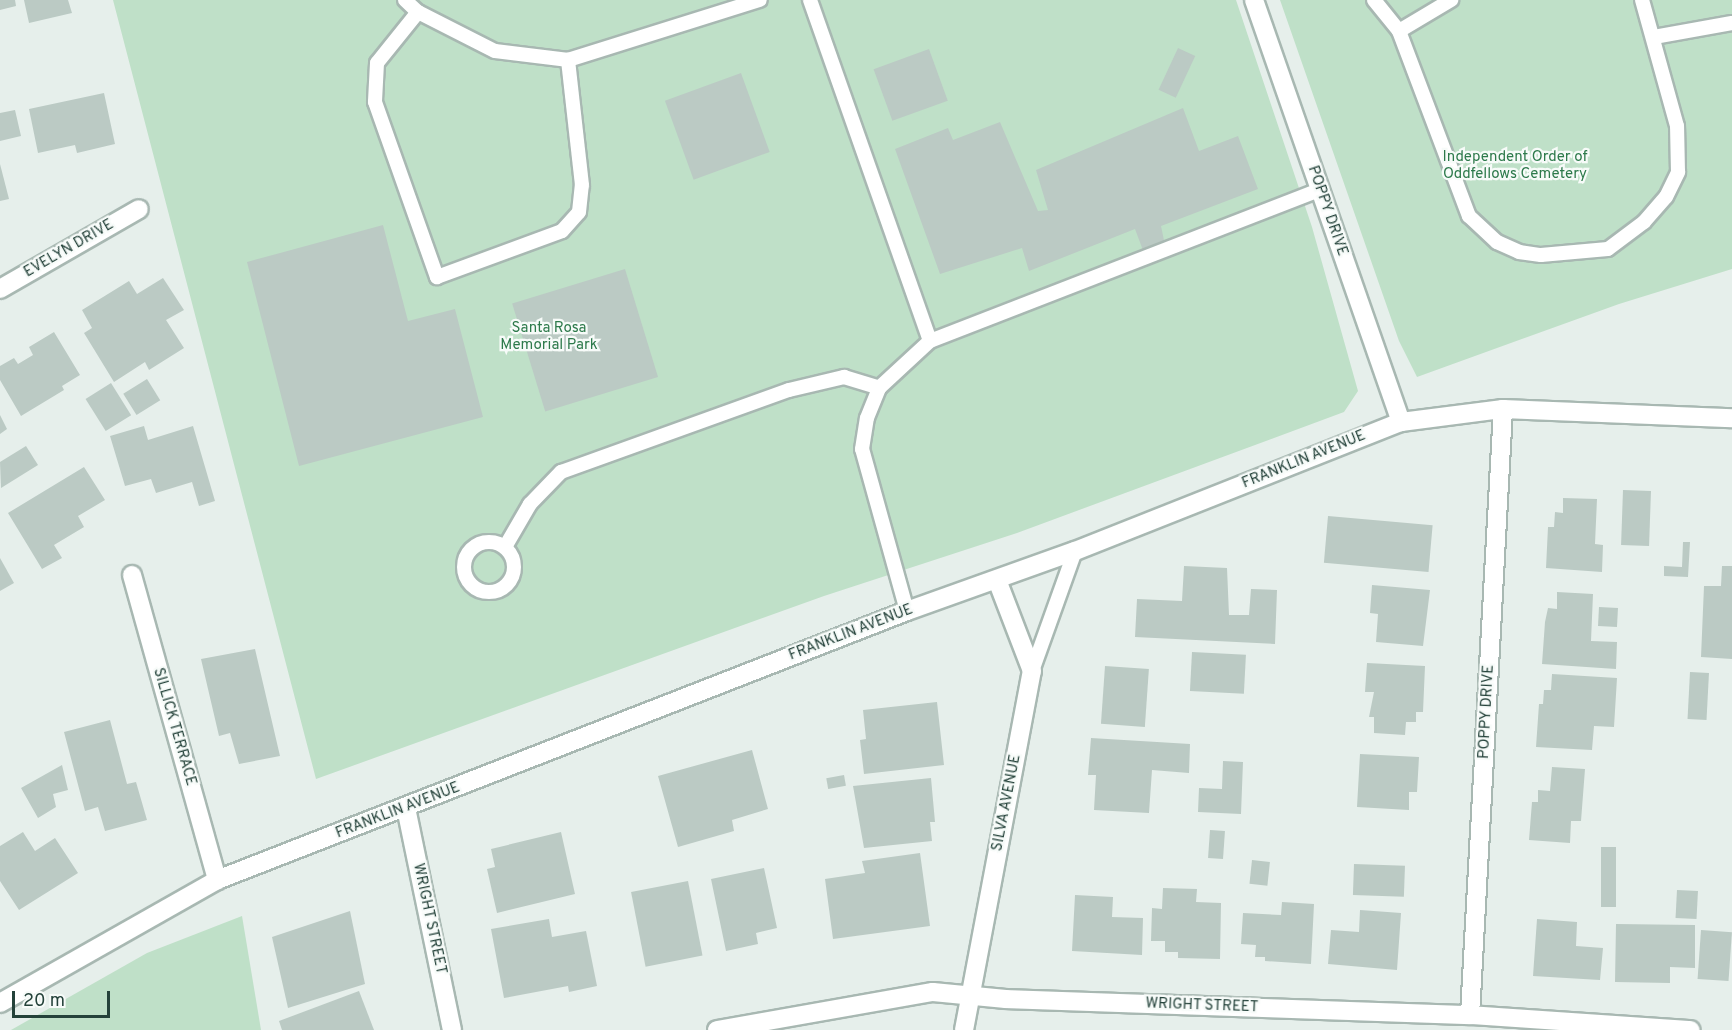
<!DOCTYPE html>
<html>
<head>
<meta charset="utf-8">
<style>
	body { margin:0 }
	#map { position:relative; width:1732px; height:1030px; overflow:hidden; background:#e6efeb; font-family:Overpass,sans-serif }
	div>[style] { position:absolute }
	.green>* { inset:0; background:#bfe0c8 }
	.building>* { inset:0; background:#bbcac4; transform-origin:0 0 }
	.roads { filter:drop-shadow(2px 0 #a8b8b2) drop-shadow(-2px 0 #a8b8b2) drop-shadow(0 2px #a8b8b2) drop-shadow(0 -2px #a8b8b2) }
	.service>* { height:14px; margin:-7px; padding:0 7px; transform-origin:7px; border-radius:7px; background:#fff }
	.service>.ring { margin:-7px; padding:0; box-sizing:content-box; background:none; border:14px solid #fff; border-radius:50% }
	.minor>* { height:18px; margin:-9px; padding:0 9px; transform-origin:9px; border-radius:9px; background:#fff }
	.tertiary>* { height:18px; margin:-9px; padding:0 9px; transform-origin:9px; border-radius:9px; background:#fff }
	.secondary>* { height:18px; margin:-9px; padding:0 9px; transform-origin:9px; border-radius:9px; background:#fff }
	span { translate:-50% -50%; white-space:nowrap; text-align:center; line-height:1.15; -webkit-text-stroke:4.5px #f7fbf9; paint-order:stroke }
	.park-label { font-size:15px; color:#2d7a4b }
	.street-label { font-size:15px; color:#24423a }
	.scale { position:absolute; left:12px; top:991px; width:98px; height:27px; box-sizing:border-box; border:3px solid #24423a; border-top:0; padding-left:8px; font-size:18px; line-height:21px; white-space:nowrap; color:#24423a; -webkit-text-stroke:4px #f7fbf9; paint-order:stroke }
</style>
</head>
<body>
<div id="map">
	<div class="green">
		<i style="clip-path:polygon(113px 0,1236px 0,1312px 227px,1358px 391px,1344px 412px,1017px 533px,824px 596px,316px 779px)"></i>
		<i style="clip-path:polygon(1280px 0,1732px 0,1732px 269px,1619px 304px,1417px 377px,1399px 341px)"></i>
		<i style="clip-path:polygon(242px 916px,261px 1030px,11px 1030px,147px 953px)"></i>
	</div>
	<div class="building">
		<i style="clip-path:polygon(0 0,15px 0,16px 6px,0 10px)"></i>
		<i style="clip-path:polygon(24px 0,68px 0,72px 13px,29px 23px)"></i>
		<i style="left:1178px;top:48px;width:19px;height:46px;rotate:25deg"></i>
		<i style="left:929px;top:49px;width:55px;height:59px;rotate:70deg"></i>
		<i style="left:741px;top:73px;width:84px;height:81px;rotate:70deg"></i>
		<i style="clip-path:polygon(104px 93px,115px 144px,77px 153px,75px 145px,38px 153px,29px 109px)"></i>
		<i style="clip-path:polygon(1183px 108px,1199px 151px,1238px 136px,1258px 189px,1161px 226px,1165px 245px,1144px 253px,1135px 229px,1029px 271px,1022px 248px,940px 274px,895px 149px,948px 128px,953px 140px,1000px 122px,1038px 211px,1048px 210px,1036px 170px)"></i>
		<i style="clip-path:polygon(15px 110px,21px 136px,0 141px,0 113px)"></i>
		<i style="clip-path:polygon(0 164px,9px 199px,0 201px)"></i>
		<i style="clip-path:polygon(383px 225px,408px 321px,455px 309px,483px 417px,299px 466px,247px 262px)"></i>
		<i style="left:625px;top:269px;width:113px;height:118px;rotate:73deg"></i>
		<i style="clip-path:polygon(163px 278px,184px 310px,166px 320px,184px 348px,149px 370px,145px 362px,114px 382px,84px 333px,92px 328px,82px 310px,129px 281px,137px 294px)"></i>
		<i style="clip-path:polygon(54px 332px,80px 375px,62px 386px,64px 390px,21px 416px,0 380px,0 366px,14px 358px,18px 364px,33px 355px,29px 347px)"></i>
		<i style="left:147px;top:379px;width:25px;height:28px;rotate:58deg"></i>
		<i style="left:111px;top:383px;width:38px;height:30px;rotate:58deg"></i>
		<i style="clip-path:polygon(0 415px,7px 429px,0 434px)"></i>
		<i style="clip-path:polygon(144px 426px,148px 440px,193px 426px,215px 501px,199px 506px,192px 482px,156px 493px,151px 479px,125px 486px,110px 436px)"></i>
		<i style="clip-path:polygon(26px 446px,38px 465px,1px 488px,0 462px)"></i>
		<i style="clip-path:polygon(84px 467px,105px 500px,78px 516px,84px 527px,54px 545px,62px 558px,42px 569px,8px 513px)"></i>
		<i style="left:1623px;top:490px;width:28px;height:55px;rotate:2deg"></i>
		<i style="clip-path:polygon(1563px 498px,1597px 499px,1595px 544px,1603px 545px,1602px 572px,1546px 568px,1548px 527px,1554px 527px,1555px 512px,1563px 513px)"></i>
		<i style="left:1328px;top:516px;width:105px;height:47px;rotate:5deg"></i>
		<i style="clip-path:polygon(1683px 542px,1690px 542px,1688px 577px,1664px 576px,1664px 566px,1682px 567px)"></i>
		<i style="clip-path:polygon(0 558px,14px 583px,0 591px)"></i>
		<i style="clip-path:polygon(1184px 566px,1227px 568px,1229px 615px,1249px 615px,1251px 589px,1277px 590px,1275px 644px,1135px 637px,1137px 599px,1182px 601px)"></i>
		<i style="clip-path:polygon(1722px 566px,1732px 566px,1732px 659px,1701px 657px,1704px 586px,1721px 586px)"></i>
		<i style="clip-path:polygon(1372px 585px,1430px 590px,1423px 646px,1376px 642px,1378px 614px,1370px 613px)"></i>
		<i style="clip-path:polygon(1557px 592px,1593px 594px,1591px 641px,1617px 642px,1616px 669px,1542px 664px,1545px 622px,1548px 608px,1557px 609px)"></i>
		<i style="left:1599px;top:607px;width:19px;height:19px;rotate:3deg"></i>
		<i style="clip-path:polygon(255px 649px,280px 756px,239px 764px,230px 733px,219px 736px,201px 659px)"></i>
		<i style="left:1192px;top:652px;width:54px;height:39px;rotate:3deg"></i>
		<i style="clip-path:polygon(1367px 663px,1425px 666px,1423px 712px,1416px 712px,1416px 722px,1406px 722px,1405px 735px,1374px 733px,1374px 717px,1369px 717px,1374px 692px,1365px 692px)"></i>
		<i style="left:1105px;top:666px;width:44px;height:58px;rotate:4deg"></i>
		<i style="left:1690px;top:672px;width:19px;height:47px;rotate:3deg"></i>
		<i style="clip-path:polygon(1552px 674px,1617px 678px,1614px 727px,1594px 726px,1592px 750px,1536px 747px,1539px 704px,1543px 704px,1544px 690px,1551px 690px)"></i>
		<i style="clip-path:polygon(937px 702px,944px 765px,864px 774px,860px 740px,866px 739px,863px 710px)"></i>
		<i style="clip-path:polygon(110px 720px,127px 784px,136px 782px,147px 820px,105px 831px,98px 807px,85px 811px,64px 732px)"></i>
		<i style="clip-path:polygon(1091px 738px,1190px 744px,1189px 773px,1152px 770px,1149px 813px,1094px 810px,1096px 775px,1088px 775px)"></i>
		<i style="clip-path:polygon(752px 750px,768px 809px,732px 820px,734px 831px,678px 847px,658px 776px)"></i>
		<i style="clip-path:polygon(1360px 754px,1419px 757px,1417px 792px,1409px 792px,1409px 810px,1357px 807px)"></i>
		<i style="clip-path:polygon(1223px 761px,1243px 762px,1241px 814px,1198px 812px,1199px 788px,1222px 789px)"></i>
		<i style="clip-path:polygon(62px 765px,68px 790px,53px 794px,56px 807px,38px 818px,21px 788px)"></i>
		<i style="clip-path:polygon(1552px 767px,1585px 769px,1581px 821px,1571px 821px,1570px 843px,1529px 840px,1532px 802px,1538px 802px,1538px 790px,1550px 791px)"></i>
		<i style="left:844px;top:775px;width:11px;height:18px;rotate:80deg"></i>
		<i style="clip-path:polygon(931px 778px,935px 822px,930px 822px,932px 841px,864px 848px,853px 786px)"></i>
		<i style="left:1210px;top:830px;width:15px;height:28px;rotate:4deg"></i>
		<i style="clip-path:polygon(23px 832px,35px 851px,55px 838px,78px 873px,19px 910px,0 881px,0 846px)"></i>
		<i style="clip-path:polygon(561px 832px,575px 894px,497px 913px,487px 869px,495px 867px,491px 849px)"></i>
		<i style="left:1601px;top:847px;width:15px;height:60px"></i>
		<i style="clip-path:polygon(920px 853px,930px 926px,833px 939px,825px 879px,865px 873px,862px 861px)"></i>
		<i style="left:1252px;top:860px;width:18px;height:24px;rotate:6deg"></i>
		<i style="left:1354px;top:864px;width:51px;height:31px;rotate:2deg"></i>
		<i style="clip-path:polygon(764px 868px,777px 928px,756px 933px,758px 944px,726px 951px,711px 879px)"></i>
		<i style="left:688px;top:881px;width:76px;height:58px;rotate:79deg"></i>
		<i style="clip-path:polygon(1163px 888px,1197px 889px,1196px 902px,1221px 903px,1220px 959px,1178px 958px,1178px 952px,1165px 952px,1165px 941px,1151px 941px,1152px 908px,1162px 909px)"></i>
		<i style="left:1677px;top:890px;width:21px;height:28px;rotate:3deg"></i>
		<i style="clip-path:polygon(1075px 895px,1113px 897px,1112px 917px,1143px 918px,1142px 955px,1072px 951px)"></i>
		<i style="clip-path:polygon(1282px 902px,1314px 904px,1311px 964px,1265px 961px,1265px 957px,1255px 957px,1256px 945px,1241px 944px,1243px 913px,1281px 915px)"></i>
		<i style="clip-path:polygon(1360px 910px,1401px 913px,1397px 970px,1328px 964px,1331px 930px,1359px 932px)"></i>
		<i style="clip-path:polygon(350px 911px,365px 984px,288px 1008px,272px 937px)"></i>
		<i style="clip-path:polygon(549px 919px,552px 937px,586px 931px,597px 986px,569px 992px,568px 986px,504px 998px,491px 929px)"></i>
		<i style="clip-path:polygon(1537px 919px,1577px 922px,1576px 946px,1603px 948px,1600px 980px,1533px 976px)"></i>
		<i style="clip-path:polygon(1616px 924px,1695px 925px,1695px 968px,1670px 967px,1670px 983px,1615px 982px)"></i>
		<i style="left:1701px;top:930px;width:31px;height:49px;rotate:4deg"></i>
		<i style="clip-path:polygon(359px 991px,374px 1030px,282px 1030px,279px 1021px)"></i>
	</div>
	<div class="roads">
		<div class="service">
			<i style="left:405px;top:0;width:18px;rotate:43deg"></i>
			<i style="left:418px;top:12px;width:86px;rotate:26.9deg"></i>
			<i style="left:495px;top:51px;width:74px;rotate:7deg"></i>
			<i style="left:568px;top:60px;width:201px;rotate:-17.4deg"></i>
			<i style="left:810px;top:0;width:361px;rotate:70.6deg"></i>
			<i style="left:1374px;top:0;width:40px;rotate:51deg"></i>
			<i style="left:1399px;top:31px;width:198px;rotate:69.3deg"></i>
			<i style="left:1469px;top:216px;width:38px;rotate:43deg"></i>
			<i style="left:1497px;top:242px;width:24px;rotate:24deg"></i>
			<i style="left:1519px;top:252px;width:22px;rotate:8deg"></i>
			<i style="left:1541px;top:255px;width:67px;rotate:-5.1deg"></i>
			<i style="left:1608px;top:249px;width:45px;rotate:-36.9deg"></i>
			<i style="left:1644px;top:222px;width:33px;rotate:-49deg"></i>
			<i style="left:1666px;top:197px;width:28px;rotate:-64deg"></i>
			<i style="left:1678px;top:172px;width:46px;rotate:-91.2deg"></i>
			<i style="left:1677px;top:126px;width:131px;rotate:-105.5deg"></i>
			<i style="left:418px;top:12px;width:65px;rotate:128.8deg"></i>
			<i style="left:377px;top:63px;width:39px;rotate:93deg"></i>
			<i style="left:375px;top:102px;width:186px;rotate:70.5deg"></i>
			<i style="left:437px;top:277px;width:133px;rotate:-20.2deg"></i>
			<i style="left:562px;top:231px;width:25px;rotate:-48deg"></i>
			<i style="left:579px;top:212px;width:27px;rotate:-84deg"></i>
			<i style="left:582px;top:185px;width:126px;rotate:-96.4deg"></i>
			<i style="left:1399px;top:31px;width:61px;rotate:-30.8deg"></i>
			<i style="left:1654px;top:37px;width:79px;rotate:-10.2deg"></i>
			<i class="ring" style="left:464px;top:542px;width:36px;height:36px"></i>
			<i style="left:505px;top:547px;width:50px;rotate:-59.8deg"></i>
			<i style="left:530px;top:504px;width:45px;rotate:-45.9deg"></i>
			<i style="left:561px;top:472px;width:242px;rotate:-19.8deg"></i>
			<i style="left:789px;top:390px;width:57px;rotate:-13.3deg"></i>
			<i style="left:844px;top:377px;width:37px;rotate:17deg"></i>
			<i style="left:907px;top:611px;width:168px;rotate:-105.5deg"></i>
			<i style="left:862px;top:449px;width:31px;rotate:-81deg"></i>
			<i style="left:867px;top:418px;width:32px;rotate:-68deg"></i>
			<i style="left:879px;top:388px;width:69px;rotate:-42.7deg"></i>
			<i style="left:930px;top:341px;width:418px;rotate:-21.2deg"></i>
			<i style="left:1032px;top:671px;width:127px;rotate:-70.3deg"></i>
		</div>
		<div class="minor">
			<i style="left:1254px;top:0;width:447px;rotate:70.8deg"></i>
			<i style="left:0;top:289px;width:160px;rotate:-29.9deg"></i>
			<i style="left:132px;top:575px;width:317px;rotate:74.4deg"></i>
			<i style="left:406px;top:808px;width:227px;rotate:78.3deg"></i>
			<i style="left:1470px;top:1015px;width:607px;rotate:-86.88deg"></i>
			<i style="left:717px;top:1030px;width:219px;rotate:-10deg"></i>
			<i style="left:933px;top:992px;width:73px;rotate:5.5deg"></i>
			<i style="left:1006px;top:999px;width:464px;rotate:2deg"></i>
			<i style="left:1470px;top:1015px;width:221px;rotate:3.9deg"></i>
		</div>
		<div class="tertiary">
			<i style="left:964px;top:1030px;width:365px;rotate:-79.3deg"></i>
			<i style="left:1032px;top:671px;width:97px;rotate:-111deg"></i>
		</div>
		<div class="secondary">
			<i style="left:0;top:1003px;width:249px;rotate:-29.5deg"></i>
			<i style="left:217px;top:880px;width:741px;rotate:-21.3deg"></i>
			<i style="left:907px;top:611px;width:178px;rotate:-19.7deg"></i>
			<i style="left:1075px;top:551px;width:351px;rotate:-21.6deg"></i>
			<i style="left:1401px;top:422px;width:103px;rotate:-7.3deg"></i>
			<i style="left:1503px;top:409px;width:229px;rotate:2.3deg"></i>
		</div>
	</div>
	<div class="park-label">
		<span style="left:1515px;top:166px">Independent Order of<br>Oddfellows Cemetery</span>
		<span style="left:549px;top:337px">Santa Rosa<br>Memorial Park</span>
	</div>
	<div class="street-label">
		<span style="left:1327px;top:211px;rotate:71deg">POPPY DRIVE</span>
		<span style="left:69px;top:249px;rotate:-30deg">EVELYN DRIVE</span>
		<span style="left:1304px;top:460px;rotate:-22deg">FRANKLIN AVENUE</span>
		<span style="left:851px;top:633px;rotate:-21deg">FRANKLIN AVENUE</span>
		<span style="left:1487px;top:712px;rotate:-87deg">POPPY DRIVE</span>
		<span style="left:174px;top:727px;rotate:74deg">SILLICK TERRACE</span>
		<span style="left:1007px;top:803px;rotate:-79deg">SILVA AVENUE</span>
		<span style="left:398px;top:811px;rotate:-21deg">FRANKLIN AVENUE</span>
		<span style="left:429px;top:919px;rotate:78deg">WRIGHT STREET</span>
		<span style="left:1202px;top:1006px;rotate:2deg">WRIGHT STREET</span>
	</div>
	<div class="scale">20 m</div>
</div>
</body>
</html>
